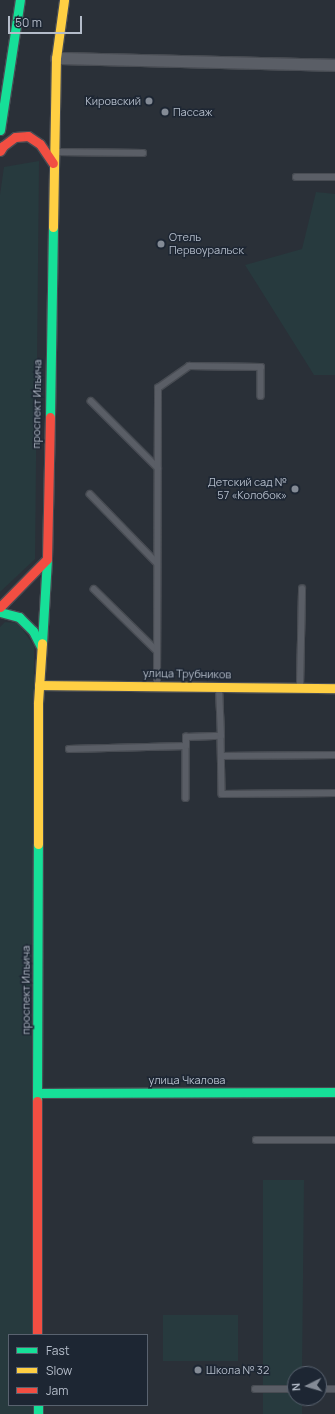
<!DOCTYPE html>
<html>
<head>
<meta charset="utf-8">
<style>
	body { margin:0 }
	#map { position:relative; width:335px; height:1414px; overflow:hidden; background:#2a3038; font-family:Manrope,sans-serif }
	div>[style] { position:absolute }
	.green>* { inset:0; background:#273a3e; transform-origin:0 0 }
	.roads { filter:drop-shadow(1px 0 #484c53) drop-shadow(-1px 0 #484c53) drop-shadow(0 1px #484c53) drop-shadow(0 -1px #484c53) }
	.lane>* { height:5.5px; margin:-2.75px; padding:0 2.75px; transform-origin:2.75px; border-radius:2.75px; background:#5a5e66 }
	.street>* { height:11px; margin:-5.5px; padding:0 5.5px; transform-origin:5.5px; border-radius:5.5px; background:#5a5e66 }
	.fast>* { height:9px; margin:-4.5px; padding:0 4.5px; transform-origin:4.5px; border-radius:4.5px; background:#16e098 }
	.slow>* { height:9px; margin:-4.5px; padding:0 4.5px; transform-origin:4.5px; border-radius:4.5px; background:#ffcf43 }
	.jam>* { height:9px; margin:-4.5px; padding:0 4.5px; transform-origin:4.5px; border-radius:4.5px; background:#f24e42 }
	.dots>* { width:11px; height:11px; translate:-50% -50%; box-sizing:border-box; border:2px solid #1d2633; border-radius:50% }
	span { translate:-50% -50%; white-space:nowrap; text-align:center; line-height:1.15; -webkit-text-stroke:3px #1d2633; paint-order:stroke }
	.poi-label { font-size:11px; color:#b4bcc9 }
	.right { translate:-100% -50%; text-align:right }
	.left { translate:0 -50%; text-align:left }
	.street-label { font-size:11px; color:#b4bcc9 }
	.legend { position:absolute; left:8px; top:1334px; width:140px; height:72px; box-sizing:border-box; background:#1d2633; border:1px solid #59626f; margin:0; padding:5px 7px; list-style:none; font-size:12px; color:#b4bcc9 }
	.legend li { display:flex; align-items:center; gap:8px; height:20px }
	.legend b { width:20px; border:1px solid #59626f }
	.north { position:absolute; left:287px; top:1366px; width:40px; height:40px; box-sizing:border-box; background:#1d2633; border:1px solid #59626f; border-radius:50%; rotate:265deg; font-size:11px; font-weight:700; line-height:16px; text-align:center; color:#b4bcc9 }
	.north::after { content:''; display:block; margin:auto; width:14px; height:18px; background:#848b96; clip-path:polygon(50% 0,100% 100%,50% 72%,0 100%) }
	.scale { position:absolute; left:8px; top:16px; width:74px; height:18px; box-sizing:border-box; border:2px solid #b4bcc9; border-top:0; padding-left:5px; font-size:12px; line-height:14px; white-space:nowrap; color:#b4bcc9; -webkit-text-stroke:3px #1d2633; paint-order:stroke }
</style>
</head>
<body>
<div id="map">
	<div class="green">
		<i style="clip-path:polygon(39px 161px,35px 559px,0 592px,0 195px,4px 167px)"></i>
		<i style="clip-path:polygon(316px 192px,335px 194px,335px 375px,314px 375px,245px 265px,302px 249px)"></i>
		<i style="clip-path:polygon(5px 622px,18px 623px,34px 646px,33px 1335px,9px 1335px,9px 1405px,33px 1405px,33px 1414px,0 1414px,0 627px)"></i>
		<i style="clip-path:polygon(263px 1180px,304px 1180px,302px 1374px,295px 1374px,295px 1398px,302px 1398px,302px 1414px,263px 1414px)"></i>
		<i style="left:163px;top:1315px;width:75px;height:46px"></i>
	</div>
	<div class="roads">
		<div class="lane">
			<i style="left:58px;top:152px;width:85px;rotate:0.7deg"></i>
			<i style="left:296px;top:177px;width:39px"></i>
			<i style="left:91px;top:401px;width:95px;rotate:45deg"></i>
			<i style="left:90px;top:494px;width:96px;rotate:45.8deg"></i>
			<i style="left:94px;top:589px;width:88px;rotate:44.5deg"></i>
			<i style="left:157px;top:685px;width:297px;rotate:-89.8deg"></i>
			<i style="left:158px;top:388px;width:38px;rotate:-35deg"></i>
			<i style="left:189px;top:366px;width:72px;rotate:0.8deg"></i>
			<i style="left:261px;top:367px;width:29px;rotate:90deg"></i>
			<i style="left:300px;top:687px;width:98px;rotate:-88.8deg"></i>
			<i style="left:221px;top:736px;width:58px;rotate:89deg"></i>
			<i style="left:222px;top:794px;width:113px;rotate:-0.5deg"></i>
			<i style="left:186px;top:746px;width:52px;rotate:90deg"></i>
			<i style="left:69px;top:749px;width:117px;rotate:-1.5deg"></i>
			<i style="left:186px;top:746px;width:9px;rotate:-90deg"></i>
			<i style="left:186px;top:737px;width:35px;rotate:-2deg"></i>
			<i style="left:221px;top:736px;width:47px;rotate:-92.4deg"></i>
			<i style="left:221px;top:756px;width:114px;rotate:-0.5deg"></i>
			<i style="left:256px;top:1140px;width:79px"></i>
			<i style="left:255px;top:1389px;width:40px"></i>
			<i style="left:319px;top:1389px;width:16px"></i>
		</div>
		<div class="street">
			<i style="left:56px;top:58px;width:279px;rotate:1.4deg"></i>
		</div>
		<div class="fast">
			<i style="left:0;top:130px;width:132px;rotate:-81.3deg"></i>
			<i style="left:50px;top:417px;width:190px;rotate:-89.1deg"></i>
			<i style="left:0;top:612px;width:20px;rotate:15deg"></i>
			<i style="left:19px;top:617px;width:20px;rotate:45deg"></i>
			<i style="left:33px;top:631px;width:16px;rotate:63deg"></i>
			<i style="left:42px;top:643px;width:84px;rotate:-86.6deg"></i>
			<i style="left:38px;top:1093px;width:297px;rotate:-0.2deg"></i>
			<i style="left:37px;top:1101px;width:257px;rotate:-89.8deg"></i>
			<i style="left:38px;top:1405px;width:9px;rotate:90deg"></i>
		</div>
		<div class="slow">
			<i style="left:53px;top:227px;width:169px;rotate:-89deg"></i>
			<i style="left:56px;top:58px;width:59px;rotate:-82.1deg"></i>
			<i style="left:39px;top:685px;width:296px;rotate:0.6deg"></i>
			<i style="left:38px;top:844px;width:141px;rotate:-90deg"></i>
			<i style="left:38px;top:703px;width:60px;rotate:-86.2deg"></i>
		</div>
		<div class="jam">
			<i style="left:0;top:151px;width:6px;rotate:-59deg"></i>
			<i style="left:3px;top:146px;width:15px;rotate:-37deg"></i>
			<i style="left:15px;top:137px;width:13px;rotate:-4deg"></i>
			<i style="left:28px;top:136px;width:14px;rotate:34deg"></i>
			<i style="left:40px;top:144px;width:23px;rotate:56deg"></i>
			<i style="left:0;top:607px;width:67px;rotate:-45.6deg"></i>
			<i style="left:47px;top:559px;width:142px;rotate:-88.8deg"></i>
			<i style="left:37px;top:1335px;width:234px;rotate:-90deg"></i>
		</div>
	</div>
	<div class="dots">
		<i style="left:149px;top:101px;background:#848b96"></i>
		<i style="left:165px;top:112px;background:#848b96"></i>
		<i style="left:161px;top:244px;background:#848b96"></i>
		<i style="left:295px;top:489px;background:#848b96"></i>
		<i style="left:198px;top:1370px;background:#848b96"></i>
	</div>
	<div class="poi-label">
		<span class="right" style="left:141px;top:101px">Кировский</span>
		<span class="left" style="left:173px;top:112px">Пассаж</span>
		<span class="left" style="left:169px;top:244px">Отель<br>Первоуральск</span>
		<span class="right" style="left:287px;top:489px">Детский сад №<br>57 «Колобок»</span>
		<span class="left" style="left:206px;top:1370px">Школа № 32</span>
	</div>
	<div class="street-label">
		<span style="left:37px;top:404px;rotate:-89deg">проспект Ильича</span>
		<span style="left:187px;top:674px;rotate:1deg">улица Трубников</span>
		<span style="left:26px;top:990px;rotate:-90deg">проспект Ильича</span>
		<span style="left:187px;top:1080px">улица Чкалова</span>
	</div>
	<ul class="legend">
	<li><b style="height:5px;background:#16e098"></b>Fast</li>
	<li><b style="height:5px;background:#ffcf43"></b>Slow</li>
	<li><b style="height:5px;background:#f24e42"></b>Jam</li>
	</ul>
	<div class="north">N</div>
	<div class="scale">50 m</div>
</div>
</body>
</html>
